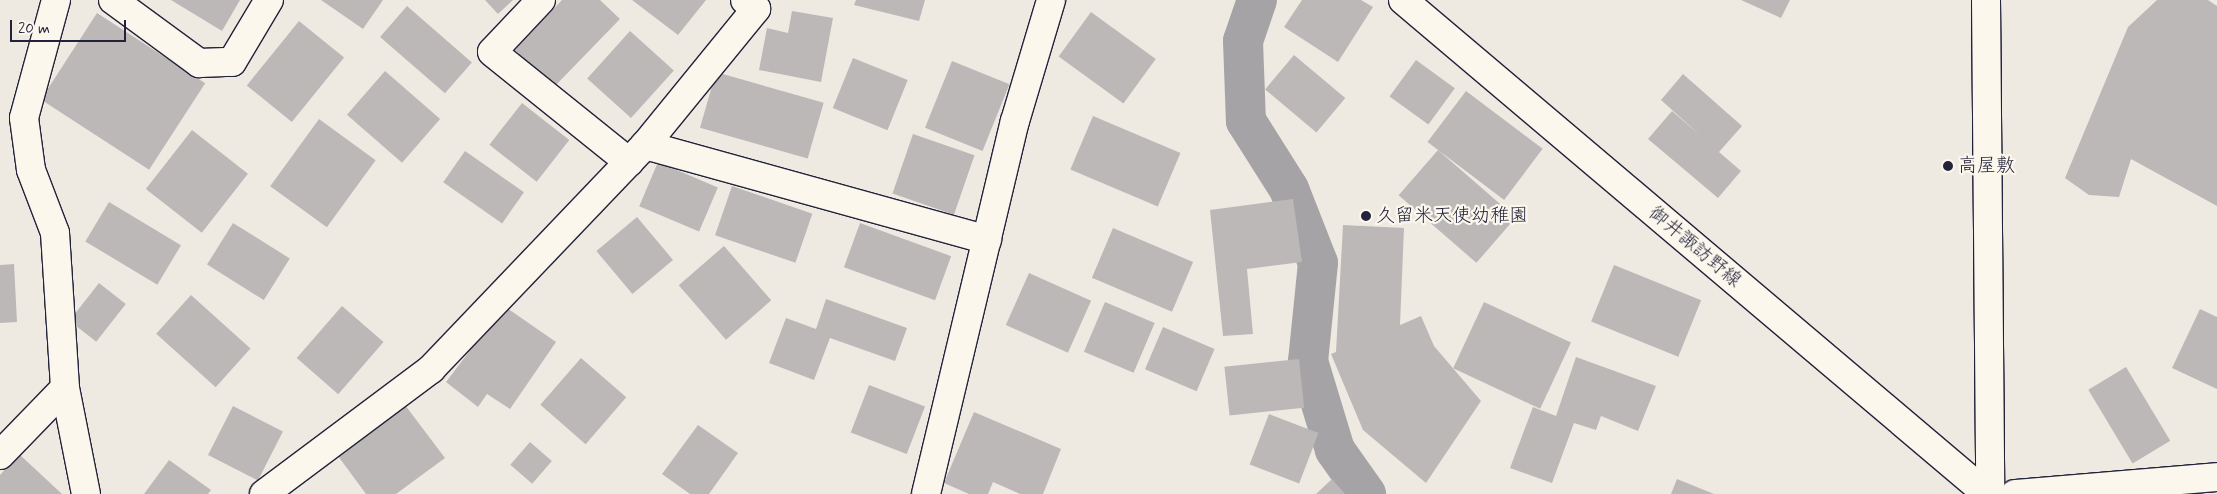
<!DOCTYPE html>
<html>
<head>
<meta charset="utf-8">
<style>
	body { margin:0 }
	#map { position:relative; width:2217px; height:494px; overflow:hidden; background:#eeeae2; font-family:Mynerve,"Klee One",sans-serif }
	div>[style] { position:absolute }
	.canal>* { height:40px; margin:-20px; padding:0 20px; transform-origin:20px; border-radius:20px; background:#a6a3a7 }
	.building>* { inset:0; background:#bcb8b8; transform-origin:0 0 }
	.roads { filter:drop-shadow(1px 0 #22223b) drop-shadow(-1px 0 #22223b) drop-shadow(0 1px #22223b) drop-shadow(0 -1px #22223b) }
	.street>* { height:28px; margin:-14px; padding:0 14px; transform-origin:14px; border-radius:14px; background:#fbf7ec }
	.secondary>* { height:28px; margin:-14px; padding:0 14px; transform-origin:14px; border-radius:14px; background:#fbf7ec }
	.dots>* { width:14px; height:14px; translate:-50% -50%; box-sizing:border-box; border:2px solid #fbf7ec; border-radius:50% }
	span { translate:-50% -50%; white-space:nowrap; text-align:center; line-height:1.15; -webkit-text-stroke:4.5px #fbf7ec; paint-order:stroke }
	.poi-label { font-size:19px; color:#22223b }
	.left { translate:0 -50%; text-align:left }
	.street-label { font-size:19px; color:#22223b }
	.scale { position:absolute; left:10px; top:20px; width:116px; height:22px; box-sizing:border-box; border:2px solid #22223b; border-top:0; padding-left:6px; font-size:15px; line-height:18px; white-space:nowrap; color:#22223b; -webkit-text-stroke:4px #fbf7ec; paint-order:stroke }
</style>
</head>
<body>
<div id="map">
	<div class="canal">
		<i style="left:1257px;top:0;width:43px;rotate:108.9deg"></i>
		<i style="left:1243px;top:41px;width:80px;rotate:87.9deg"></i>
		<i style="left:1246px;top:121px;width:80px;rotate:57.7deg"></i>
		<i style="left:1289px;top:189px;width:79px;rotate:68.6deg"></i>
		<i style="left:1318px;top:263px;width:99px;rotate:95.8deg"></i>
		<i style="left:1308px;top:361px;width:93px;rotate:73.1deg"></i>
		<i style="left:1335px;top:450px;width:54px;rotate:54.8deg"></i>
	</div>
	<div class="building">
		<i style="clip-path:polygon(171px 0,240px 0,222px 31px)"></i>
		<i style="clip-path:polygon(321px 0,383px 0,363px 29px)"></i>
		<i style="clip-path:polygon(485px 0,513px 0,498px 14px)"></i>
		<i style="clip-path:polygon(562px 0,600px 0,620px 19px,554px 87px,515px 50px)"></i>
		<i style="clip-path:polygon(632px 0,706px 0,678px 35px)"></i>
		<i style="clip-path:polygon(856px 0,925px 0,919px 21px,854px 5px)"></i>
		<i style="clip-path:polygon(1302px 0,1361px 0,1373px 7px,1338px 62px,1284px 27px)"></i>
		<i style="clip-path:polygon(1741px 0,1790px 0,1781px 18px)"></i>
		<i style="clip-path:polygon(2157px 0,2208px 0,2217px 6px,2217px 206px,2131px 159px,2119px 197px,2089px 195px,2065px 178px,2128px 27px)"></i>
		<i style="left:407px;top:6px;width:86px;height:41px;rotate:41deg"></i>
		<i style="clip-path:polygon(792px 11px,833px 18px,821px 82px,759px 70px,767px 28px,788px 33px)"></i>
		<i style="left:1091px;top:12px;width:80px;height:55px;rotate:36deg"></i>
		<i style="left:97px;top:13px;width:129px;height:103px;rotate:33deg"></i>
		<i style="left:299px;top:21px;width:58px;height:83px;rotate:39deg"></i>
		<i style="left:630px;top:31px;width:59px;height:64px;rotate:42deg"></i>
		<i style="left:1294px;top:55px;width:67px;height:45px;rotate:40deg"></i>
		<i style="left:853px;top:58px;width:59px;height:54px;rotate:22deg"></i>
		<i style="left:1416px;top:60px;width:48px;height:45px;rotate:36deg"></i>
		<i style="left:952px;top:61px;width:62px;height:72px;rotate:22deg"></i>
		<i style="left:385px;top:71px;width:73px;height:58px;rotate:41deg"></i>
		<i style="left:716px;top:72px;width:112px;height:58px;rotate:16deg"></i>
		<i style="clip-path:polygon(1683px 74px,1742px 126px,1719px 152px,1741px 171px,1718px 198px,1648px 139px,1672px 111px,1701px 136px,1661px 100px)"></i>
		<i style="left:1466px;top:91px;width:96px;height:64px;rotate:37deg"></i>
		<i style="left:522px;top:103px;width:60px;height:53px;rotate:38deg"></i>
		<i style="left:1093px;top:116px;width:95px;height:58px;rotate:23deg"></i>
		<i style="left:319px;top:119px;width:70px;height:83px;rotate:36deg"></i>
		<i style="left:192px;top:130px;width:71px;height:75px;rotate:38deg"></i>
		<i style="left:913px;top:134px;width:65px;height:63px;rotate:19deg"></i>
		<i style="left:1438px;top:150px;width:103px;height:60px;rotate:41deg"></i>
		<i style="left:465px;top:151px;width:72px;height:38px;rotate:35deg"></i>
		<i style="left:658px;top:162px;width:65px;height:48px;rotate:23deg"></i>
		<i style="left:732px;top:186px;width:85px;height:52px;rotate:19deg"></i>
		<i style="clip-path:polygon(1293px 199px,1302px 262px,1247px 269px,1253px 334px,1223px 336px,1210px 210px)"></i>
		<i style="left:109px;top:202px;width:84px;height:46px;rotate:31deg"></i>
		<i style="left:637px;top:217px;width:56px;height:53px;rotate:50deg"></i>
		<i style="left:233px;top:223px;width:67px;height:49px;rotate:32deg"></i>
		<i style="left:860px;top:223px;width:97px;height:47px;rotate:20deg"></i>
		<i style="clip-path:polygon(1343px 225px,1404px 228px,1400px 325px,1421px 316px,1434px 346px,1481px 401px,1426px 483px,1363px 430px,1331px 354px,1336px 352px)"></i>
		<i style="left:1113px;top:228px;width:87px;height:54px;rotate:23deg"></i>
		<i style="left:724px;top:246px;width:72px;height:60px;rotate:49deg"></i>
		<i style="clip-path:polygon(14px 264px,17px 322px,0 323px,0 265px)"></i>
		<i style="left:1614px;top:265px;width:94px;height:61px;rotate:22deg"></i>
		<i style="left:1029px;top:273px;width:68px;height:57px;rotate:24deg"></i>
		<i style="left:99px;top:283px;width:34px;height:48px;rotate:38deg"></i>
		<i style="left:191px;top:295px;width:80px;height:52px;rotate:42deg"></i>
		<i style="clip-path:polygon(826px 299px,907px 328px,895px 361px,830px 338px,814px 380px,769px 363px,786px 318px,816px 329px)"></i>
		<i style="left:1105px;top:302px;width:54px;height:54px;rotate:23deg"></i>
		<i style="left:1484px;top:302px;width:96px;height:73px;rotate:25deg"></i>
		<i style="left:342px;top:306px;width:55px;height:69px;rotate:41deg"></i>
		<i style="clip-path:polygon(504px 306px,556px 342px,510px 409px,487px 394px,478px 407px,446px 382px)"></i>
		<i style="clip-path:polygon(2200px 309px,2217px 317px,2217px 389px,2172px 368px)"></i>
		<i style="left:1163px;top:327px;width:56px;height:46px;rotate:23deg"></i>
		<i style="clip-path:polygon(1576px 357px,1656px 386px,1638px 431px,1601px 416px,1596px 430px,1574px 423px,1552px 483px,1510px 468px,1533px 407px,1556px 416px)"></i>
		<i style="left:581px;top:358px;width:60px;height:62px;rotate:41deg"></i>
		<i style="left:1299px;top:359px;width:49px;height:75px;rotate:84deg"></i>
		<i style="left:2126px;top:367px;width:86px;height:44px;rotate:59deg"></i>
		<i style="left:869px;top:385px;width:60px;height:51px;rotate:21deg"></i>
		<i style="clip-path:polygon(405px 405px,445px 458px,396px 494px,366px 494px,338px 456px)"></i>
		<i style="left:233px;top:406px;width:56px;height:55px;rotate:27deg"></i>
		<i style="clip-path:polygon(974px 412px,1061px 449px,1043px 494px,1020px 494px,993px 482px,988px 494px,969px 494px,944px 483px)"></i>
		<i style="left:1269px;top:414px;width:53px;height:54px;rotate:21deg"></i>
		<i style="clip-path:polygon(698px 425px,738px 453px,709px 494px,690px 494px,662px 474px)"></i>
		<i style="left:530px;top:442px;width:29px;height:30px;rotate:41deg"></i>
		<i style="clip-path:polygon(19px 454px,62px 494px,0 494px,0 475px)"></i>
		<i style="clip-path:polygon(169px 460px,211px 490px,208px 494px,144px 494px)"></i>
		<i style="clip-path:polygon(1332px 479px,1345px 494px,1316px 494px)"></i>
		<i style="clip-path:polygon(1677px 479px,1714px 494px,1671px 494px)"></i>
	</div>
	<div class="roads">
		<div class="street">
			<i style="left:56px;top:0;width:122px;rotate:105.2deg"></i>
			<i style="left:24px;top:118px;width:52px;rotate:82.3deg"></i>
			<i style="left:31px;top:170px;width:67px;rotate:69.1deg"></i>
			<i style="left:55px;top:233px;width:155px;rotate:86.3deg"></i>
			<i style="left:65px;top:388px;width:108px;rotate:78.8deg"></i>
			<i style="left:113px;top:0;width:107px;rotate:36.2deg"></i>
			<i style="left:199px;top:63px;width:33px;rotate:-2deg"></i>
			<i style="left:232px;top:62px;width:72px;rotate:-59.2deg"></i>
			<i style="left:541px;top:0;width:71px;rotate:133.3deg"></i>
			<i style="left:492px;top:52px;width:176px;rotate:38.8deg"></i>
			<i style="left:645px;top:145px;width:355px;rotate:15.5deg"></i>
			<i style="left:0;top:455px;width:93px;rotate:-45.9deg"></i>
			<i style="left:264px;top:494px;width:209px;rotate:-36.8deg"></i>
			<i style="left:431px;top:369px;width:310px;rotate:-46.3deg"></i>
			<i style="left:645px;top:145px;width:176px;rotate:-50.8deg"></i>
			<i style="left:756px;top:9px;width:14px;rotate:-141deg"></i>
			<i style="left:926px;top:494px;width:383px;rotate:-76.6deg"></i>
			<i style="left:1015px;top:121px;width:126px;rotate:-73.4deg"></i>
			<i style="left:2015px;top:494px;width:203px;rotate:-4.8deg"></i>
		</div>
		<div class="secondary">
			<i style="left:1403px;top:0;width:765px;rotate:40.23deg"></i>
			<i style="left:1986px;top:0;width:494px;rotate:89.5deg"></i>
		</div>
	</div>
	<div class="dots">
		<i style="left:1948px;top:166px;background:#22223b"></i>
		<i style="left:1366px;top:216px;background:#22223b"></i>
	</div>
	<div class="poi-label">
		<span class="left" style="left:1958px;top:166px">高屋敷</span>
		<span class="left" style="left:1376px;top:216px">久留米天使幼稚園</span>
	</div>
	<div class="street-label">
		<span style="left:1695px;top:247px;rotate:40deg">御井諏訪野線</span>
	</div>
	<div class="scale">20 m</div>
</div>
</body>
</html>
